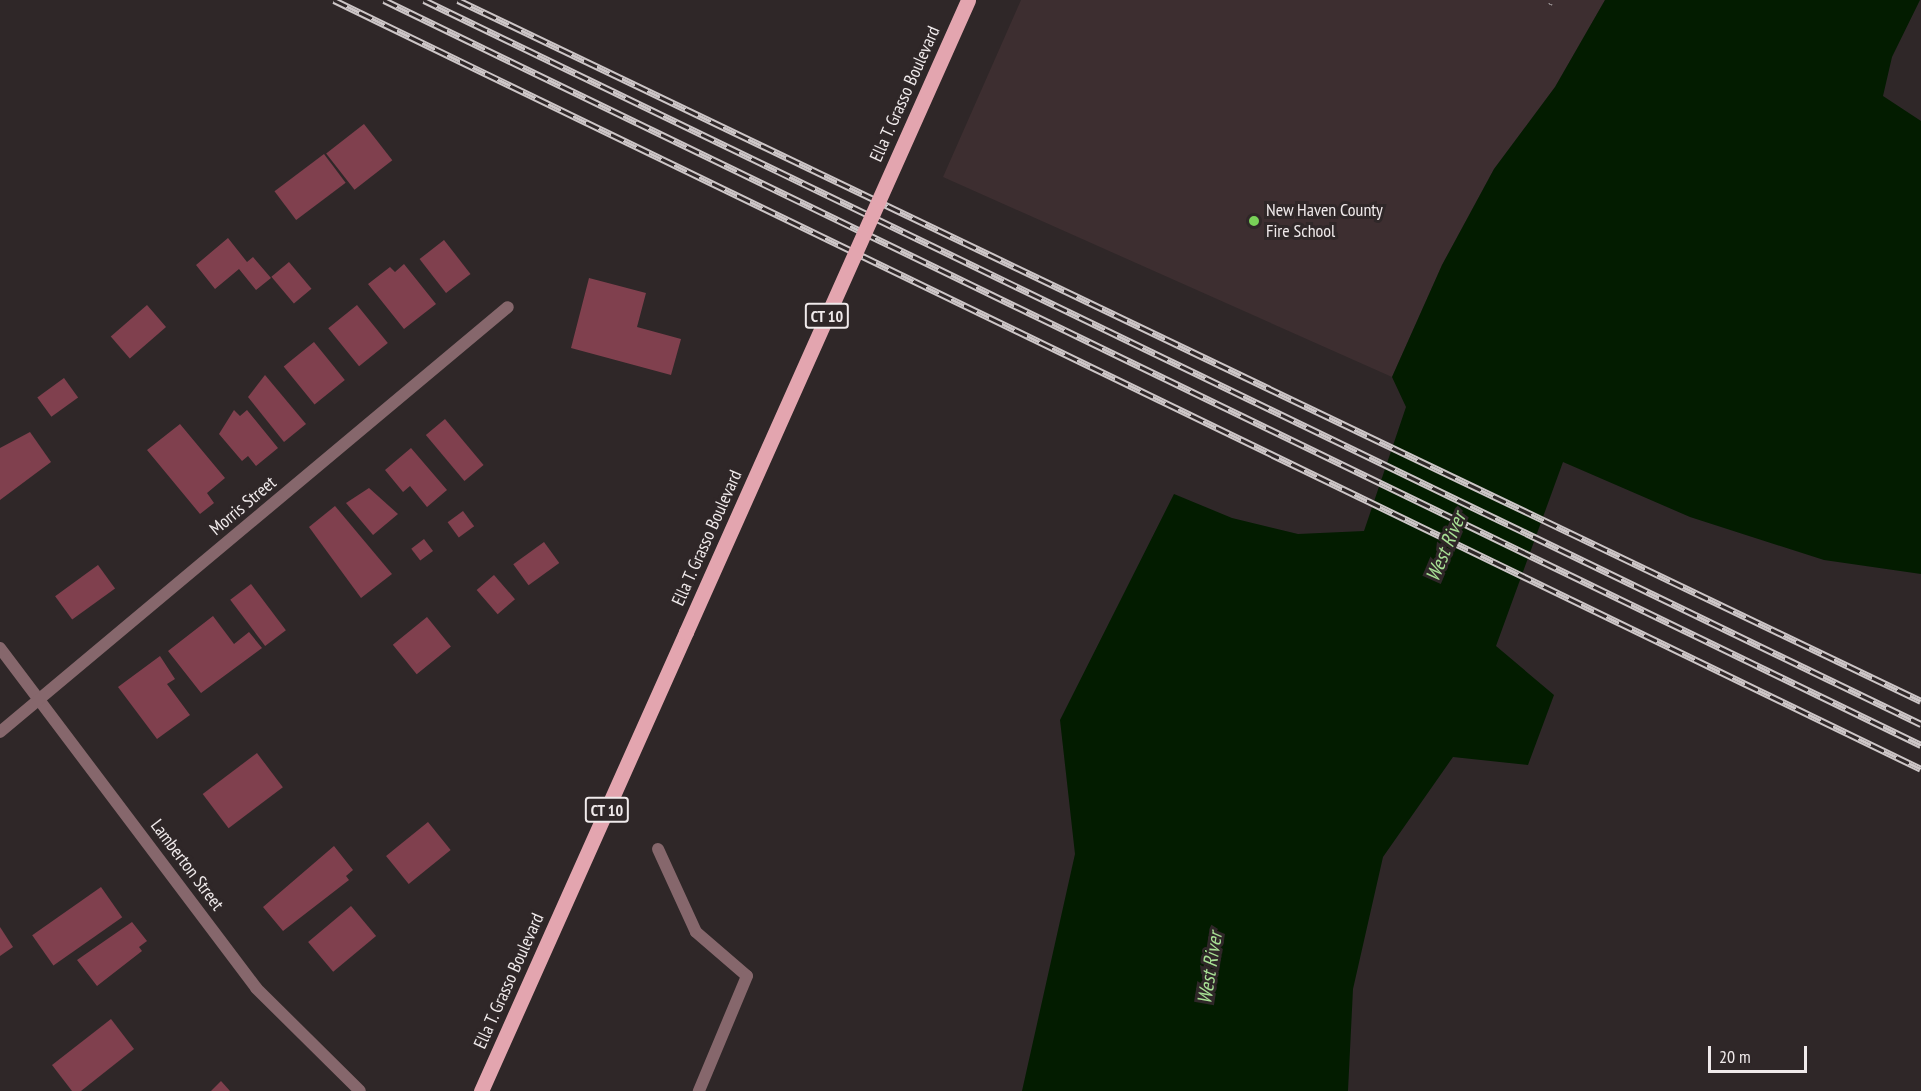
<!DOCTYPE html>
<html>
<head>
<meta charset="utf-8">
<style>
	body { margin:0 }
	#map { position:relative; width:1921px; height:1091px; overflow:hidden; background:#2f2728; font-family:"PT Sans Narrow",sans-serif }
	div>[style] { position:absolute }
	.built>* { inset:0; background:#3d2e30 }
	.water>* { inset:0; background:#031c00 }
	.building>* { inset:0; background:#80404e; transform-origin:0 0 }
	.path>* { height:4px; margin-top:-2px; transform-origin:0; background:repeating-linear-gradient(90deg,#8d8687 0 1.5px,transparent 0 6px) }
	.lane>* { height:12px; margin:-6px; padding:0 6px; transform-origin:6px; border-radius:6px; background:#86676c }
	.street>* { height:12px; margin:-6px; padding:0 6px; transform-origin:6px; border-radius:6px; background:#86676c }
	.primary>* { height:15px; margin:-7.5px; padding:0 7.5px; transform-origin:7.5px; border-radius:7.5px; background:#e3a5af }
	.rail>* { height:7px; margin-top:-3.5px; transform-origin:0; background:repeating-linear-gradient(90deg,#2f2728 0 14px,#cdc6c7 0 28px); box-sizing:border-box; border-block:2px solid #cdc6c7 }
	.primary-bridge>* { height:15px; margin:-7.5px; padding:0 7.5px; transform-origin:7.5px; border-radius:7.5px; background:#e3a5af }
	.dots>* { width:16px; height:16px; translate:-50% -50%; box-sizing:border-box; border:3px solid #2f2728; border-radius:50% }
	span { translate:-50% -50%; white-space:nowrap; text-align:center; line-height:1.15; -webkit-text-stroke:6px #2f2728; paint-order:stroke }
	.shield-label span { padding:2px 4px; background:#2f2728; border:2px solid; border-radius:4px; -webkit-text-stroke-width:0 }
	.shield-label { font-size:16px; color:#f0eaeb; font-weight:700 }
	.street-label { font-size:18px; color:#f0eaeb }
	.poi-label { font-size:18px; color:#f0eaeb }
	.left { translate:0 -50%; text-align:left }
	.water-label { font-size:20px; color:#a8e195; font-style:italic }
	.scale { position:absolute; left:1708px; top:1046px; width:99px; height:27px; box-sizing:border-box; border:3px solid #f0eaeb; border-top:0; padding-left:8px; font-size:18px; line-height:21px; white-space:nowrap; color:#f0eaeb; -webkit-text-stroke:4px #2f2728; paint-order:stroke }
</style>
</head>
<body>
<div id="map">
	<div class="built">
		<i style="clip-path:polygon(1021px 0,1605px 0,1555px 87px,1494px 169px,1442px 265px,1392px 377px,943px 177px)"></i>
	</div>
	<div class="water">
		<i style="clip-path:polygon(1605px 0,1920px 0,1892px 57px,1883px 96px,1921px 121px,1921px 574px,1824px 560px,1690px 517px,1563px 462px,1496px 646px,1554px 695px,1528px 765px,1453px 757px,1383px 857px,1353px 989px,1348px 1091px,1022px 1091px,1075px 854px,1060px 720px,1174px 494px,1232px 518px,1298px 534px,1364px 531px,1406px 407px,1392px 377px,1442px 265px,1494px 169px,1555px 87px)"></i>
	</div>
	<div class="building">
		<i style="left:364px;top:124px;width:46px;height:48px;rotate:52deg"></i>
		<i style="left:324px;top:154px;width:36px;height:62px;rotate:53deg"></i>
		<i style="clip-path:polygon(228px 238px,247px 262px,253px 257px,271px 278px,256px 290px,239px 269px,215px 289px,196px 265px)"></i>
		<i style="left:444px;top:240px;width:43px;height:31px;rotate:52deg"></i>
		<i style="left:289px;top:262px;width:35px;height:23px;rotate:50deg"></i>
		<i style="clip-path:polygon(404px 264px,436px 304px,404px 329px,368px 284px,390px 267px,395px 272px)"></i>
		<i style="clip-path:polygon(589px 278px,646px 293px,637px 327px,681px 339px,671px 375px,571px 348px)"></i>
		<i style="left:147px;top:305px;width:29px;height:48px;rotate:49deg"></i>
		<i style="left:357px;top:305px;width:49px;height:37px;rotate:51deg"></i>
		<i style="left:314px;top:342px;width:49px;height:39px;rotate:51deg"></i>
		<i style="clip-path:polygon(265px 375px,306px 424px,284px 442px,248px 397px)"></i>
		<i style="left:64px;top:378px;width:24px;height:33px;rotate:54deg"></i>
		<i style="clip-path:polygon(234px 410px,240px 416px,247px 410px,278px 448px,256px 466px,248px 456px,242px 461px,219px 434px)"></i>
		<i style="left:445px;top:419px;width:60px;height:25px;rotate:50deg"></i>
		<i style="clip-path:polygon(180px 424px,225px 478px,207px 493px,214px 503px,200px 514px,147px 450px)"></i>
		<i style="clip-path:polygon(30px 432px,51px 462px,0 500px,0 448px)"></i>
		<i style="clip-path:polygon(411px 448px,447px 490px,427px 507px,410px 486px,403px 492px,385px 470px)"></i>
		<i style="clip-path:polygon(369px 488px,398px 514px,373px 535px,346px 503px)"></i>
		<i style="clip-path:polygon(335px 506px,392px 574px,361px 598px,309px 527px)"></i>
		<i style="left:463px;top:511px;width:19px;height:19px;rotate:54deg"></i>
		<i style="left:424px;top:539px;width:15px;height:16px;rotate:53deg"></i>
		<i style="left:544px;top:542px;width:26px;height:38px;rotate:54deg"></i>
		<i style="left:98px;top:565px;width:29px;height:53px;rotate:54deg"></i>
		<i style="left:494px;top:575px;width:32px;height:23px;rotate:49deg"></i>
		<i style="left:251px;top:584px;width:58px;height:26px;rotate:53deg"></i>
		<i style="clip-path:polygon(213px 616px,234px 644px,249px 632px,262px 648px,201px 693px,168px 651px)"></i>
		<i style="left:427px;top:617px;width:38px;height:44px;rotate:51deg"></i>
		<i style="clip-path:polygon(160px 656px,175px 679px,167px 684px,190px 715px,157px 739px,118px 687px)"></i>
		<i style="left:257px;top:753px;width:43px;height:68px;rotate:53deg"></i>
		<i style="left:428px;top:822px;width:36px;height:54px;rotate:51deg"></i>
		<i style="clip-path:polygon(334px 846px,353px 870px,346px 876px,349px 880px,283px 931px,263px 907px)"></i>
		<i style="left:101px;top:887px;width:37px;height:84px;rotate:55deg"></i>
		<i style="left:351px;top:906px;width:39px;height:56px;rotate:50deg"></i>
		<i style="clip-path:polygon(132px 922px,147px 941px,139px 947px,142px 951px,97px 986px,77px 960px)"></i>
		<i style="clip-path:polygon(0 927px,13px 947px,0 956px)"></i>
		<i style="clip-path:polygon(111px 1019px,134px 1049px,81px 1091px,72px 1091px,52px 1065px)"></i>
		<i style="clip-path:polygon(221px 1081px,230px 1091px,211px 1091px)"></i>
	</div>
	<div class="path">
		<i style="left:1550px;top:5px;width:5px;rotate:-68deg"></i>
	</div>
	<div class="lane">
		<i style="left:658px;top:849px;width:91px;rotate:65.4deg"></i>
		<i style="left:696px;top:932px;width:67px;rotate:40.8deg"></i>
		<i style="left:747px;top:976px;width:125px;rotate:112.7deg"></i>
	</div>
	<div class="street">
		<i style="left:0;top:648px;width:426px;rotate:53deg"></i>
		<i style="left:256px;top:988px;width:146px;rotate:44.7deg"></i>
		<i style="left:0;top:732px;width:662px;rotate:-39.92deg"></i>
	</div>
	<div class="primary">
		<i style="left:481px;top:1091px;width:503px;rotate:-65.93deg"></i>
	</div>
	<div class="rail">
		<i style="left:334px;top:0;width:1763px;rotate:25.85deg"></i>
		<i style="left:384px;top:0;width:1708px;rotate:25.86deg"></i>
		<i style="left:424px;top:0;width:1663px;rotate:25.81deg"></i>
		<i style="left:458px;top:0;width:1622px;rotate:25.6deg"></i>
	</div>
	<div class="primary-bridge">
		<i style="left:686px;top:632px;width:692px;rotate:-65.95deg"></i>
	</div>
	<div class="dots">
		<i style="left:1254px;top:221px;background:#79d158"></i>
	</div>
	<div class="shield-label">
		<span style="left:827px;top:316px">CT 10</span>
		<span style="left:607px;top:810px">CT 10</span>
	</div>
	<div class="street-label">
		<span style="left:905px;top:94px;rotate:-66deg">Ella T. Grasso Boulevard</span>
		<span style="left:243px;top:506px;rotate:-40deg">Morris Street</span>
		<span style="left:707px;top:538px;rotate:-66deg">Ella T. Grasso Boulevard</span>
		<span style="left:187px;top:865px;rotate:53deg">Lamberton Street</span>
		<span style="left:509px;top:981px;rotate:-66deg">Ella T. Grasso Boulevard</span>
	</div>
	<div class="poi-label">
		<span class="left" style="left:1266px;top:221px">New Haven County<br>Fire School</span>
	</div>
	<div class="water-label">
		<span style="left:1446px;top:547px;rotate:-67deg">West River</span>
		<span style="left:1210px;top:968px;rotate:-81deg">West River</span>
	</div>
	<div class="scale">20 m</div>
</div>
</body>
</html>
